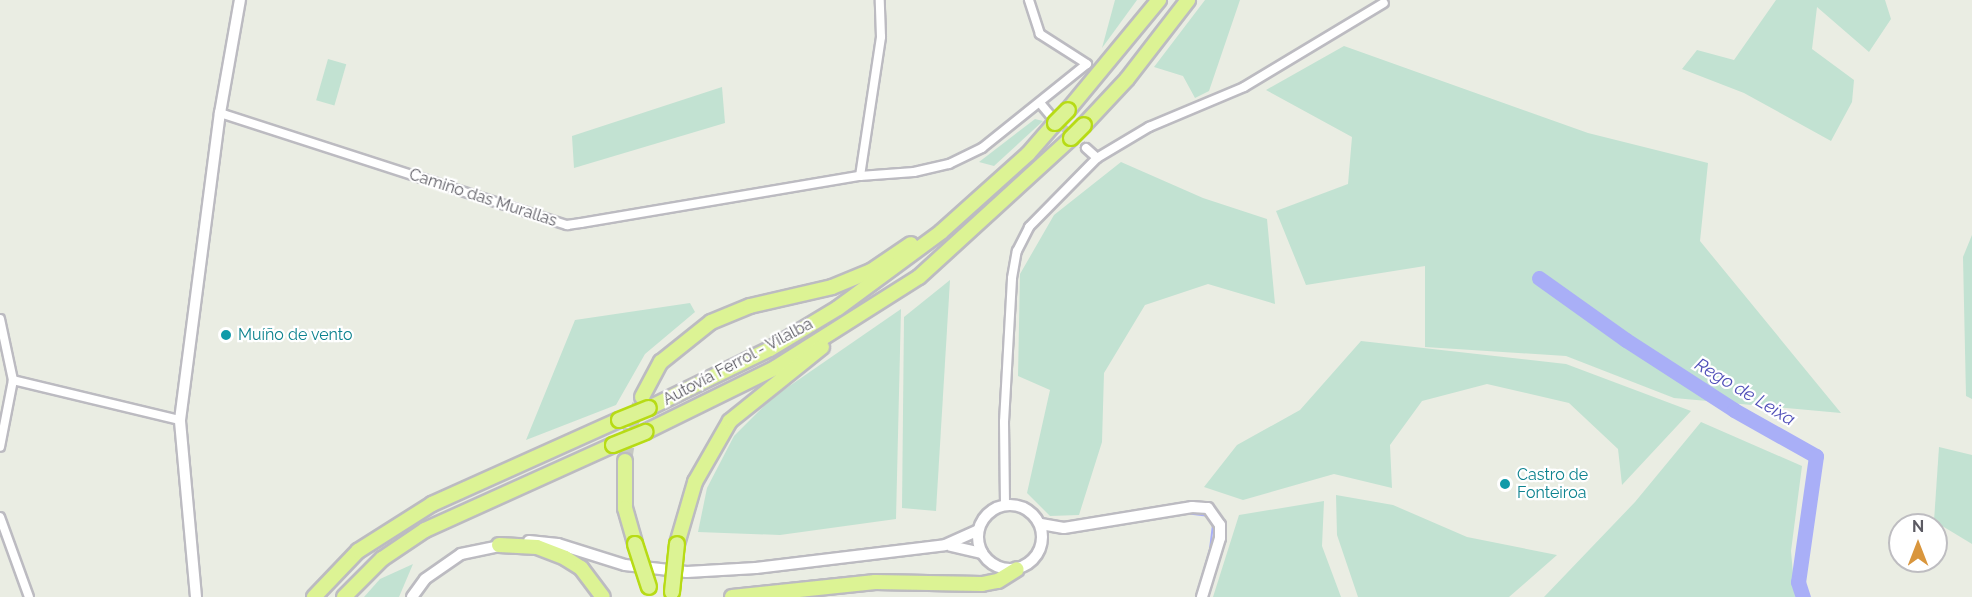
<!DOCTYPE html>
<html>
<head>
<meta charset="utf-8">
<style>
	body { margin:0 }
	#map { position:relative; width:1972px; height:597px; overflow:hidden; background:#eaede3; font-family:Raleway,sans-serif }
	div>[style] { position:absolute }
	.green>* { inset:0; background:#c2e2d2; transform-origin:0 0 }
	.stream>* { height:2px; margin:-1px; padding:0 1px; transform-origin:1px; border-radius:1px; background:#a9aff7 }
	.river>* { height:15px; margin:-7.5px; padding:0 7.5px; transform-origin:7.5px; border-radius:7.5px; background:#a9aff7 }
	.street-tunnel>* { height:8px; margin-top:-4px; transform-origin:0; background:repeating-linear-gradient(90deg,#c6c8c3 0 8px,transparent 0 12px) }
	.highway-tunnel>* { height:14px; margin-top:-7px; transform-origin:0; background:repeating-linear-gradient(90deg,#c6c8c3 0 14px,transparent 0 21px) }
	.roads { filter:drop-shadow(2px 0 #bcbbc1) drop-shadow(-2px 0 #bcbbc1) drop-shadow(0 2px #bcbbc1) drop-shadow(0 -2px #bcbbc1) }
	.street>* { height:8px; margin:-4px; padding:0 4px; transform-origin:4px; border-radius:4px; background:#fff }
	.secondary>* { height:10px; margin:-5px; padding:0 5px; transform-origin:5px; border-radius:5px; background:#fff }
	.secondary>.ring { margin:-5px; padding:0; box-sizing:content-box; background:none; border:10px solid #fff; border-radius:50% }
	.highway>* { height:14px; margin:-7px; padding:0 7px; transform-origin:7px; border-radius:7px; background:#dcf394 }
	.bridges { filter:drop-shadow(2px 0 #b7db15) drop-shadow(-2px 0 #b7db15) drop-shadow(0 2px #b7db15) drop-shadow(0 -2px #b7db15) }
	.highway-bridge>* { height:14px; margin:-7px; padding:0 7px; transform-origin:7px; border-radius:7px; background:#dcf394 }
	.dots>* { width:16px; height:16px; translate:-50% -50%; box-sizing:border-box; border:3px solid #fff; border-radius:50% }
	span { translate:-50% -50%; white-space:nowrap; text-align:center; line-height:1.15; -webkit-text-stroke:4.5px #fff; paint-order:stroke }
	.street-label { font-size:16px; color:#5c5b63 }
	.culture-label { font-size:16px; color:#0d838f }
	.left { translate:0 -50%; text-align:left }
	.water-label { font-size:18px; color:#4f4eb8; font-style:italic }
	.north { position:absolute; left:1888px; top:513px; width:60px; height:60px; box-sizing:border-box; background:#fff; border:2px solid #bebdc1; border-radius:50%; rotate:0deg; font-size:16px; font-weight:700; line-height:24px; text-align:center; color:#5c5b63 }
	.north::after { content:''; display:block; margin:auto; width:21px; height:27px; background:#d9963d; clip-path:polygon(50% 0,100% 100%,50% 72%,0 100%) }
</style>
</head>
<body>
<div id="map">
	<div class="green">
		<i style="clip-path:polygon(1115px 0,1137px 0,1102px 48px)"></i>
		<i style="clip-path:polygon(1205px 0,1240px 0,1209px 91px,1195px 98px,1183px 76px,1154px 67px)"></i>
		<i style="clip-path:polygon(1776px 0,1885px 0,1891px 19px,1869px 52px,1817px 7px,1812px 49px,1854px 80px,1852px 102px,1831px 141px,1744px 93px,1682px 69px,1697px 50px,1734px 60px)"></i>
		<i style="clip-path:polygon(1344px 46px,1588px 133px,1708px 163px,1700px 241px,1841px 413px,1674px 398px,1566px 356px,1425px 347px,1425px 266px,1306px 285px,1276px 211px,1348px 184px,1352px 137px,1266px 90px)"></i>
		<i style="left:328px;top:59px;width:19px;height:43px;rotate:16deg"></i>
		<i style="clip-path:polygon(722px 87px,725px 123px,574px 168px,572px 136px)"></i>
		<i style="clip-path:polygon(1035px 119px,1043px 121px,994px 166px,979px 162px)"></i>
		<i style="clip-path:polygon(1121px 162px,1203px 198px,1267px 219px,1275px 304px,1208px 284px,1145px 305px,1104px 373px,1102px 442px,1079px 515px,1050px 516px,1027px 493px,1050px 390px,1018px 376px,1020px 274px,1054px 215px)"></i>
		<i style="clip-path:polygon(1972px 235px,1972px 399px,1966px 396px,1963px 257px)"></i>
		<i style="clip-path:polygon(950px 280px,936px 511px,902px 508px,904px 317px)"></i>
		<i style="clip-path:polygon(690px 303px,695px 312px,645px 354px,616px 405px,526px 440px,575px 320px)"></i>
		<i style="clip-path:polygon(901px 309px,896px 519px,780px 535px,698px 532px,707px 488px,734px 436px,772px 398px)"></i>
		<i style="clip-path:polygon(1361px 341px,1566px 364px,1691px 411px,1622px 485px,1618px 449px,1569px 403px,1487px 384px,1422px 401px,1390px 445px,1392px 488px,1334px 474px,1243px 500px,1204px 487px,1237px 445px,1300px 410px)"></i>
		<i style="clip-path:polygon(1701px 422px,1802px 466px,1791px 551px,1795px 597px,1544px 597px,1635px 502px)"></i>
		<i style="clip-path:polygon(1939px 447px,1972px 455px,1972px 544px,1934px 521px)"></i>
		<i style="clip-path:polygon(1336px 495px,1393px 505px,1467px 537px,1557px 555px,1509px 597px,1358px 597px,1337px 535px)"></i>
		<i style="clip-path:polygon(1324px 501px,1322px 546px,1341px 597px,1213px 597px,1239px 515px)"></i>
		<i style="clip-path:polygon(413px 564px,399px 597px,364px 597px,380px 579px)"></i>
	</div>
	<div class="stream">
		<i style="left:1185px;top:513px;width:23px;rotate:7deg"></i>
		<i style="left:1196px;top:597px;width:50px;rotate:-73.7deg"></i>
		<i style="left:1210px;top:549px;width:26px;rotate:-83deg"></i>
	</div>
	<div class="river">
		<i style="left:1539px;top:278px;width:107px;rotate:35.5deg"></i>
		<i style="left:1626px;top:340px;width:129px;rotate:32.9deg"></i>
		<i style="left:1734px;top:410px;width:94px;rotate:29.3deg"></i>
		<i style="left:1816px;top:456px;width:127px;rotate:98.1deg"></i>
		<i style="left:1798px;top:582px;width:16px;rotate:72deg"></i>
	</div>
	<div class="street-tunnel">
		<i style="left:1055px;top:120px;width:42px;rotate:42.1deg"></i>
	</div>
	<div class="highway-tunnel">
		<i style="left:625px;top:461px;width:33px;rotate:-81deg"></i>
		<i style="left:630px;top:428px;width:25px;rotate:-69deg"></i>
	</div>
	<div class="roads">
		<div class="street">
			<i style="left:1040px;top:103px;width:16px;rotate:50deg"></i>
			<i style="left:220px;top:113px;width:365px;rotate:17.9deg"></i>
			<i style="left:567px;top:225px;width:14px;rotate:-8deg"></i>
			<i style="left:581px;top:223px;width:283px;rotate:-9.6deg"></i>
			<i style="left:860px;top:176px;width:54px;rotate:-4.2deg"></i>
			<i style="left:914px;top:172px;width:36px;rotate:-13deg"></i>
			<i style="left:949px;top:164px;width:37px;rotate:-26deg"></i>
			<i style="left:982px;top:148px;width:134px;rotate:-38.7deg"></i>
			<i style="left:1087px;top:64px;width:56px;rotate:-147.4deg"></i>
			<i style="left:1040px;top:34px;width:36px;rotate:-108deg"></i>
			<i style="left:1086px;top:148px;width:15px;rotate:42deg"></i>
			<i style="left:860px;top:176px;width:141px;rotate:-81.4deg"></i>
			<i style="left:881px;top:37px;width:37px;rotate:-92deg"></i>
			<i style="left:0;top:319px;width:62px;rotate:78deg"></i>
			<i style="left:13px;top:380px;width:68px;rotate:101deg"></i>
			<i style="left:13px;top:380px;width:172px;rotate:13.5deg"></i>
			<i style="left:1005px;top:504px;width:82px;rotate:-90.7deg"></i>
			<i style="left:1004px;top:422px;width:144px;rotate:-86.8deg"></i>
			<i style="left:1012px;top:278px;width:27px;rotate:-80deg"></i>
			<i style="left:1017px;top:251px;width:27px;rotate:-63deg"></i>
			<i style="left:1029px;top:227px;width:97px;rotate:-45.4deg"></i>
			<i style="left:1097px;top:158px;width:61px;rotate:-30.8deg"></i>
			<i style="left:1149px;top:127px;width:103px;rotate:-22.8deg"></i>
			<i style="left:1244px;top:87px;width:163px;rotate:-31deg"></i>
			<i style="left:0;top:517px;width:85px;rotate:70.1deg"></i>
		</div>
		<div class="secondary">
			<i class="ring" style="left:978px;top:505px;width:54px;height:54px"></i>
			<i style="left:1041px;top:524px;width:23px;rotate:10deg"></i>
			<i style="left:1064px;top:528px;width:130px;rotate:-9.3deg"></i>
			<i style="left:1192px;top:507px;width:16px;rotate:4deg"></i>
			<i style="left:1208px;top:508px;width:21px;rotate:55deg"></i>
			<i style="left:1220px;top:525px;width:13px;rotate:90deg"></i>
			<i style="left:1220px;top:538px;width:62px;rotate:107deg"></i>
			<i style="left:529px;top:541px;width:29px;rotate:6deg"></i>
			<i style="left:558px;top:544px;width:70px;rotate:17.4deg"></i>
			<i style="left:625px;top:565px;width:62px;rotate:6.4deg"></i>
			<i style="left:687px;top:572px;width:69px;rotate:-3.3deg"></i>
			<i style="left:756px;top:568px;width:190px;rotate:-6.9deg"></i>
			<i style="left:945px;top:545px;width:36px;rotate:-24deg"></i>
			<i style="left:951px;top:546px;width:32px;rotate:13deg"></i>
			<i style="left:196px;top:597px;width:178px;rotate:-95.2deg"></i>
			<i style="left:180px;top:420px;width:310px;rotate:-82.6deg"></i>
			<i style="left:220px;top:113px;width:115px;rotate:-80deg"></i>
			<i style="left:412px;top:597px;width:22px;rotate:-54deg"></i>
			<i style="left:425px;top:579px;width:44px;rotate:-34.8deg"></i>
			<i style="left:461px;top:554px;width:45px;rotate:-11.6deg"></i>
		</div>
		<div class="highway">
			<i style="left:1068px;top:110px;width:143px;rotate:-50.4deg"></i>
			<i style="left:1084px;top:125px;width:63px;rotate:-46.9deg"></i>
			<i style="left:1127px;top:79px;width:100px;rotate:-52.3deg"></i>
			<i style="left:642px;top:397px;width:40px;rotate:-62deg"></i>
			<i style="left:661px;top:362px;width:64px;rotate:-38.7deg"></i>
			<i style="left:711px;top:322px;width:42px;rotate:-22.3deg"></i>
			<i style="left:750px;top:306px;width:84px;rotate:-13deg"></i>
			<i style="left:832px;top:287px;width:42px;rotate:-22.3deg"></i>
			<i style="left:871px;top:271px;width:48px;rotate:-34deg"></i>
			<i style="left:649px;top:408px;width:135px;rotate:-26deg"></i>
			<i style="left:770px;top:349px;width:79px;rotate:-31.1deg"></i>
			<i style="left:838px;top:308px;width:128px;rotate:-36.4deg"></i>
			<i style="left:941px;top:232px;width:117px;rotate:-41.9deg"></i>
			<i style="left:1028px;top:154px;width:41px;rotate:-48.9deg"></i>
			<i style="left:645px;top:432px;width:145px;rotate:-26.2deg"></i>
			<i style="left:775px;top:368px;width:170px;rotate:-32.3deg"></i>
			<i style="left:919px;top:277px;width:206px;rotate:-42.4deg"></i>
			<i style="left:625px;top:461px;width:47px;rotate:90deg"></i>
			<i style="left:625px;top:508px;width:37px;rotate:74deg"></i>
			<i style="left:677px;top:544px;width:65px;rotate:-73.8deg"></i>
			<i style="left:695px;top:482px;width:70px;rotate:-60.2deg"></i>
			<i style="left:730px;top:421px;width:118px;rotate:-38.8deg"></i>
			<i style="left:499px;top:545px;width:38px;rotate:3deg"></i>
			<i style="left:537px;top:547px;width:30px;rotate:21deg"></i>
			<i style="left:565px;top:558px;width:19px;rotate:32deg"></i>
			<i style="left:581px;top:568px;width:36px;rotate:53deg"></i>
			<i style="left:314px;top:597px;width:64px;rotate:-46.3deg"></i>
			<i style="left:358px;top:551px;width:88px;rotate:-32.4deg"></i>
			<i style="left:432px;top:504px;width:205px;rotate:-24.2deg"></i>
			<i style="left:344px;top:597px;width:54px;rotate:-45deg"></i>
			<i style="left:382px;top:559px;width:52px;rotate:-34deg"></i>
			<i style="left:425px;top:530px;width:206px;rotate:-24.3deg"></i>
			<i style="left:732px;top:597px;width:144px;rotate:-6deg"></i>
			<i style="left:875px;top:582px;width:107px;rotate:1.1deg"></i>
			<i style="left:982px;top:584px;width:16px;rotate:-11deg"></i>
			<i style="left:998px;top:581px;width:22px;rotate:-32deg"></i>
		</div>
	</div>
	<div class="bridges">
		<div class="highway-bridge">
			<i style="left:1055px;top:123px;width:18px;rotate:-45deg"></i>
			<i style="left:1071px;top:138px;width:18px;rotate:-45deg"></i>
			<i style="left:619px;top:420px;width:32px;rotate:-22deg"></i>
			<i style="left:613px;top:445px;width:35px;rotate:-22deg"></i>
			<i style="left:635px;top:544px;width:45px;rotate:72deg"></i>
			<i style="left:672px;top:592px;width:48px;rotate:-84.1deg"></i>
		</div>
	</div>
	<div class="dots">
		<i style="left:226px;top:335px;background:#0f9aa8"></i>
		<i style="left:1505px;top:484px;background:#0f9aa8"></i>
	</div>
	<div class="street-label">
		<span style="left:483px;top:198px;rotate:18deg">Camiño das Murallas</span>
		<span style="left:738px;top:362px;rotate:-28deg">Autovía Ferrol - Vilalba</span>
	</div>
	<div class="culture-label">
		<span class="left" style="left:238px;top:335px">Muíño de vento</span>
		<span class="left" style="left:1517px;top:484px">Castro de<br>Fonteiroa</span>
	</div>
	<div class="water-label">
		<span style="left:1745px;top:392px;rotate:31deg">Rego de Leixa</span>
	</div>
	<div class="north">N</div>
</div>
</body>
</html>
